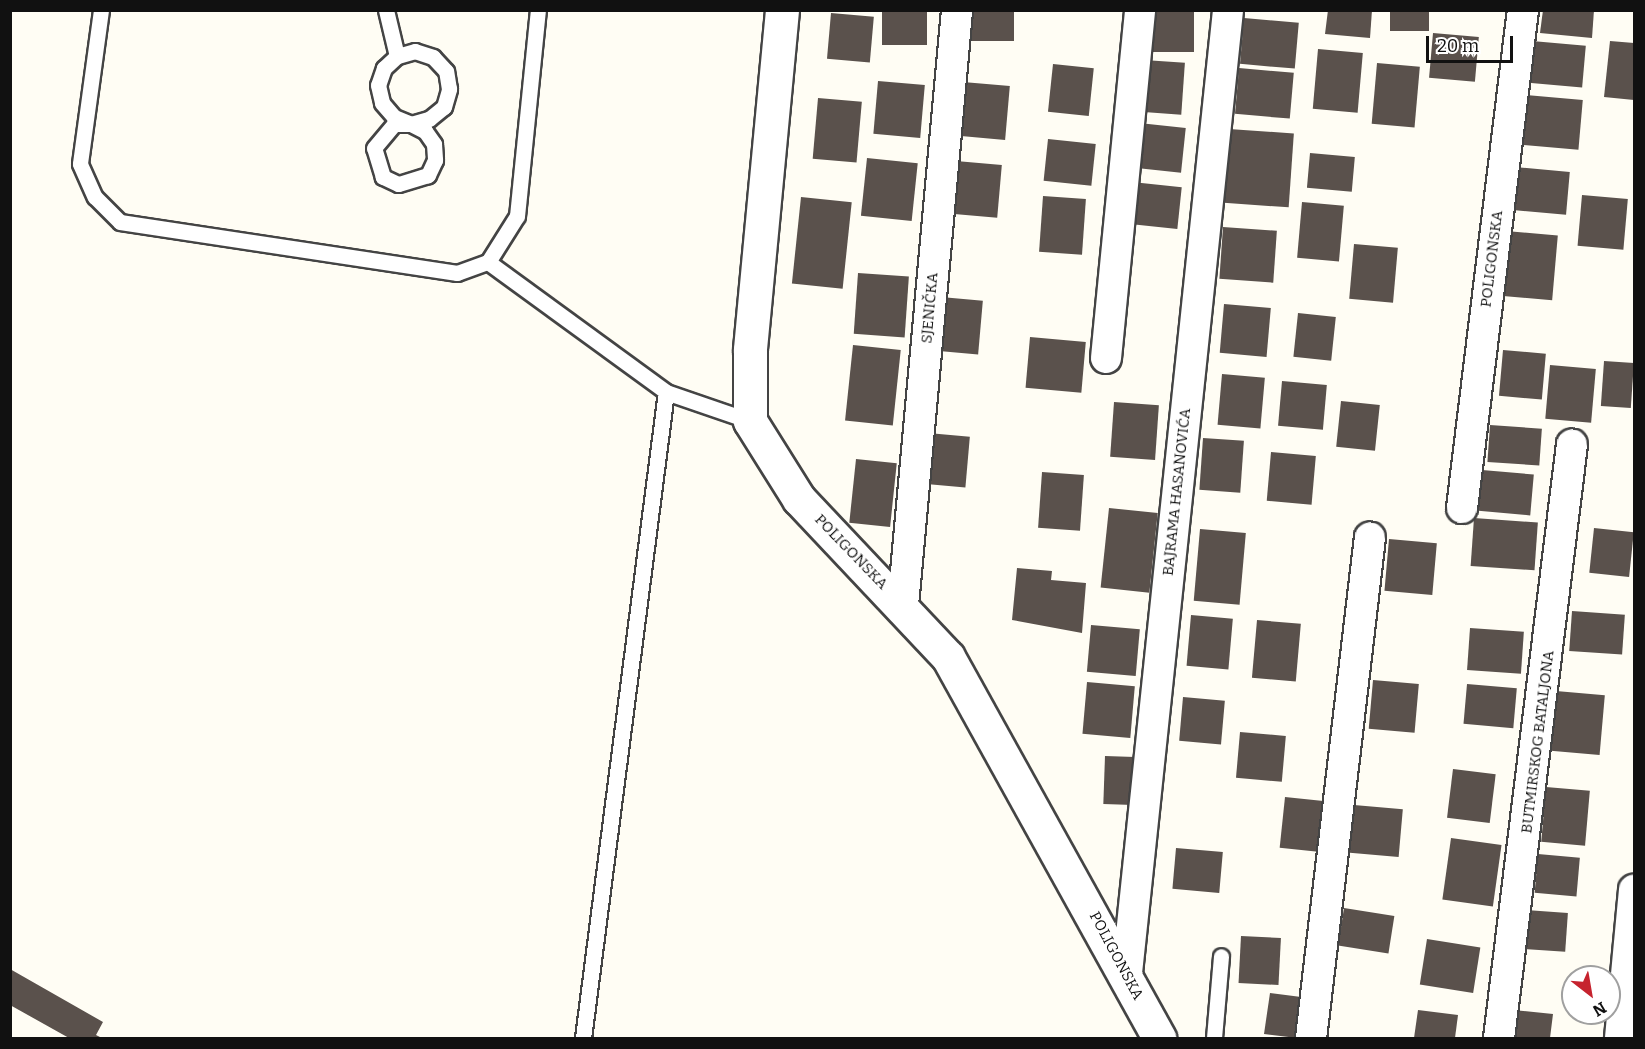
<!DOCTYPE html>
<html>
<head>
<meta charset="utf-8">
<style>
	body { margin:0 }
	#map { position:relative; width:1645px; height:1049px; overflow:hidden; background:#fffdf4; font-family:Bitter,serif }
	div>[style] { position:absolute }
	.building>* { inset:0; background:#5a514c; transform-origin:0 0 }
	.roads { filter:drop-shadow(2px 0 #444) drop-shadow(-2px 0 #444) drop-shadow(0 2px #444) drop-shadow(0 -2px #444) }
	.service>* { height:15px; margin:-7.5px; padding:0 7.5px; transform-origin:7.5px; border-radius:7.5px; background:#fff }
	.minor>* { height:30px; margin:-15px; padding:0 15px; transform-origin:15px; border-radius:15px; background:#fff }
	.tertiary>* { height:33px; margin:-16.5px; padding:0 16.5px; transform-origin:16.5px; border-radius:16.5px; background:#fff }
	span { translate:-50% -50%; white-space:nowrap; text-align:center; line-height:1.15; -webkit-text-stroke:6px #fff; paint-order:stroke }
	.street-label { font-size:15px; color:#111 }
	.frame { position:absolute; inset:0; border:12px solid #111; pointer-events:none }
	.north { position:absolute; left:1561px; top:965px; width:60px; height:60px; box-sizing:border-box; background:#fff; border:2px solid #a0a0a0; border-radius:50%; rotate:149deg; font-size:16px; font-weight:700; line-height:24px; text-align:center; color:#111 }
	.north::after { content:''; display:block; margin:auto; width:21px; height:27px; background:#c6232e; clip-path:polygon(50% 0,100% 100%,50% 72%,0 100%) }
	.scale { position:absolute; left:1426px; top:36px; width:87px; height:27px; box-sizing:border-box; border:3px solid #111; border-top:0; padding-left:8px; font-size:18px; line-height:21px; white-space:nowrap; color:#111; -webkit-text-stroke:4px #fff; paint-order:stroke }
</style>
</head>
<body>
<div id="map">
	<div class="building">
		<i style="left:882px;top:10px;width:45px;height:35px"></i>
		<i style="left:972px;top:10px;width:42px;height:31px"></i>
		<i style="left:1151px;top:10px;width:43px;height:42px"></i>
		<i style="clip-path:polygon(1328px 10px,1372px 10px,1370px 38px,1325px 34px)"></i>
		<i style="left:1390px;top:10px;width:39px;height:21px"></i>
		<i style="clip-path:polygon(1543px 10px,1594px 10px,1592px 38px,1540px 33px)"></i>
		<i style="left:831px;top:13px;width:43px;height:46px;rotate:5deg"></i>
		<i style="left:1244px;top:18px;width:55px;height:46px;rotate:5deg"></i>
		<i style="left:1433px;top:33px;width:46px;height:45px;rotate:5deg"></i>
		<i style="left:1532px;top:41px;width:54px;height:42px;rotate:5deg"></i>
		<i style="clip-path:polygon(1610px 41px,1634px 43px,1634px 100px,1604px 97px)"></i>
		<i style="left:1318px;top:49px;width:45px;height:60px;rotate:5deg"></i>
		<i style="left:1144px;top:60px;width:41px;height:52px;rotate:4deg"></i>
		<i style="left:1377px;top:63px;width:43px;height:61px;rotate:5deg"></i>
		<i style="left:1053px;top:64px;width:41px;height:48px;rotate:6deg"></i>
		<i style="left:1239px;top:68px;width:55px;height:46px;rotate:5deg"></i>
		<i style="left:878px;top:81px;width:47px;height:53px;rotate:5deg"></i>
		<i style="left:963px;top:82px;width:47px;height:54px;rotate:5deg"></i>
		<i style="left:1526px;top:95px;width:57px;height:50px;rotate:5deg"></i>
		<i style="left:818px;top:98px;width:44px;height:61px;rotate:5deg"></i>
		<i style="left:1139px;top:123px;width:47px;height:45px;rotate:6deg"></i>
		<i style="left:1229px;top:129px;width:65px;height:74px;rotate:4deg"></i>
		<i style="left:1048px;top:139px;width:48px;height:42px;rotate:6deg"></i>
		<i style="left:1310px;top:153px;width:45px;height:35px;rotate:5deg"></i>
		<i style="left:867px;top:158px;width:51px;height:58px;rotate:6deg"></i>
		<i style="left:956px;top:161px;width:46px;height:53px;rotate:5deg"></i>
		<i style="left:1514px;top:167px;width:56px;height:43px;rotate:5deg"></i>
		<i style="left:1132px;top:182px;width:50px;height:42px;rotate:6deg"></i>
		<i style="left:1582px;top:195px;width:46px;height:51px;rotate:5deg"></i>
		<i style="left:1043px;top:196px;width:43px;height:56px;rotate:4deg"></i>
		<i style="left:801px;top:197px;width:51px;height:87px;rotate:6deg"></i>
		<i style="left:1302px;top:202px;width:42px;height:56px;rotate:5deg"></i>
		<i style="left:1223px;top:227px;width:54px;height:52px;rotate:4deg"></i>
		<i style="left:1506px;top:231px;width:52px;height:65px;rotate:5deg"></i>
		<i style="left:1354px;top:244px;width:44px;height:55px;rotate:5deg"></i>
		<i style="left:858px;top:273px;width:51px;height:61px;rotate:4deg"></i>
		<i style="left:941px;top:297px;width:42px;height:54px;rotate:5deg"></i>
		<i style="left:1224px;top:304px;width:47px;height:49px;rotate:5deg"></i>
		<i style="left:1298px;top:313px;width:38px;height:44px;rotate:6deg"></i>
		<i style="left:1030px;top:337px;width:56px;height:51px;rotate:5deg"></i>
		<i style="left:853px;top:345px;width:48px;height:76px;rotate:6deg"></i>
		<i style="left:1503px;top:350px;width:43px;height:46px;rotate:5deg"></i>
		<i style="left:1604px;top:361px;width:30px;height:45px;rotate:4deg"></i>
		<i style="left:1550px;top:365px;width:46px;height:54px;rotate:5deg"></i>
		<i style="left:1222px;top:374px;width:43px;height:51px;rotate:5deg"></i>
		<i style="left:1282px;top:381px;width:45px;height:45px;rotate:5deg"></i>
		<i style="left:1341px;top:401px;width:39px;height:46px;rotate:6deg"></i>
		<i style="left:1114px;top:402px;width:45px;height:55px;rotate:4deg"></i>
		<i style="left:1490px;top:425px;width:52px;height:37px;rotate:4deg"></i>
		<i style="left:928px;top:433px;width:42px;height:51px;rotate:5deg"></i>
		<i style="left:1203px;top:438px;width:41px;height:52px;rotate:4deg"></i>
		<i style="left:1271px;top:452px;width:45px;height:49px;rotate:5deg"></i>
		<i style="left:856px;top:459px;width:41px;height:64px;rotate:6deg"></i>
		<i style="left:1482px;top:470px;width:52px;height:41px;rotate:5deg"></i>
		<i style="left:1042px;top:472px;width:42px;height:56px;rotate:4deg"></i>
		<i style="left:1109px;top:508px;width:49px;height:80px;rotate:6deg"></i>
		<i style="left:1474px;top:518px;width:64px;height:48px;rotate:4deg"></i>
		<i style="left:1594px;top:528px;width:40px;height:45px;rotate:6deg"></i>
		<i style="left:1200px;top:529px;width:46px;height:72px;rotate:5deg"></i>
		<i style="left:1389px;top:539px;width:48px;height:52px;rotate:5deg"></i>
		<i style="clip-path:polygon(1017px 568px,1052px 571px,1051px 580px,1086px 583px,1082px 633px,1012px 620px)"></i>
		<i style="left:1572px;top:611px;width:53px;height:40px;rotate:4deg"></i>
		<i style="left:1191px;top:615px;width:42px;height:51px;rotate:5deg"></i>
		<i style="left:1257px;top:620px;width:44px;height:58px;rotate:5deg"></i>
		<i style="left:1091px;top:625px;width:49px;height:47px;rotate:5deg"></i>
		<i style="left:1470px;top:628px;width:54px;height:42px;rotate:4deg"></i>
		<i style="left:1373px;top:680px;width:46px;height:49px;rotate:5deg"></i>
		<i style="left:1087px;top:682px;width:48px;height:52px;rotate:5deg"></i>
		<i style="left:1467px;top:684px;width:50px;height:40px;rotate:5deg"></i>
		<i style="left:1556px;top:691px;width:49px;height:60px;rotate:5deg"></i>
		<i style="left:1183px;top:697px;width:42px;height:44px;rotate:5deg"></i>
		<i style="left:1240px;top:732px;width:46px;height:46px;rotate:5deg"></i>
		<i style="left:1105px;top:756px;width:30px;height:48px;rotate:2deg"></i>
		<i style="left:1453px;top:769px;width:43px;height:49px;rotate:7deg"></i>
		<i style="left:1546px;top:787px;width:44px;height:55px;rotate:5deg"></i>
		<i style="left:1285px;top:797px;width:41px;height:51px;rotate:6deg"></i>
		<i style="left:1354px;top:805px;width:49px;height:48px;rotate:5deg"></i>
		<i style="left:1451px;top:838px;width:51px;height:62px;rotate:8deg"></i>
		<i style="left:1176px;top:848px;width:47px;height:41px;rotate:5deg"></i>
		<i style="left:1538px;top:854px;width:42px;height:39px;rotate:5deg"></i>
		<i style="left:1344px;top:908px;width:51px;height:38px;rotate:9deg"></i>
		<i style="left:1526px;top:910px;width:42px;height:39px;rotate:4deg"></i>
		<i style="left:1241px;top:936px;width:40px;height:47px;rotate:3deg"></i>
		<i style="left:1427px;top:939px;width:54px;height:46px;rotate:9deg"></i>
		<i style="clip-path:polygon(10px 969px,103px 1022px,96px 1035px,102px 1038px,69px 1038px,10px 1005px)"></i>
		<i style="clip-path:polygon(1270px 993px,1309px 998px,1297px 1038px,1264px 1034px)"></i>
		<i style="clip-path:polygon(1418px 1010px,1458px 1015px,1455px 1038px,1414px 1038px)"></i>
		<i style="clip-path:polygon(1513px 1010px,1553px 1014px,1550px 1038px,1510px 1038px)"></i>
	</div>
	<div class="roads">
		<div class="service">
			<i style="left:101px;top:10px;width:155px;rotate:97.8deg"></i>
			<i style="left:80px;top:164px;width:36px;rotate:66deg"></i>
			<i style="left:95px;top:197px;width:35px;rotate:45deg"></i>
			<i style="left:120px;top:222px;width:341px;rotate:8.6deg"></i>
			<i style="left:457px;top:273px;width:33px;rotate:-20deg"></i>
			<i style="left:488px;top:262px;width:54px;rotate:-57.8deg"></i>
			<i style="left:517px;top:216px;width:207px;rotate:-84.2deg"></i>
			<i style="left:386px;top:10px;width:47px;rotate:76.6deg"></i>
			<i style="left:411px;top:124px;width:19px;rotate:-16deg"></i>
			<i style="left:429px;top:119px;width:19px;rotate:-39deg"></i>
			<i style="left:444px;top:107px;width:19px;rotate:-74deg"></i>
			<i style="left:449px;top:89px;width:18px;rotate:-99deg"></i>
			<i style="left:446px;top:71px;width:19px;rotate:-133deg"></i>
			<i style="left:433px;top:57px;width:19px;rotate:-162deg"></i>
			<i style="left:415px;top:51px;width:19px;rotate:164deg"></i>
			<i style="left:397px;top:56px;width:18px;rotate:137deg"></i>
			<i style="left:384px;top:68px;width:18px;rotate:109deg"></i>
			<i style="left:378px;top:85px;width:18px;rotate:77deg"></i>
			<i style="left:382px;top:103px;width:18px;rotate:49deg"></i>
			<i style="left:394px;top:117px;width:18px;rotate:22deg"></i>
			<i style="left:411px;top:124px;width:16px;rotate:27deg"></i>
			<i style="left:425px;top:131px;width:16px;rotate:55deg"></i>
			<i style="left:434px;top:144px;width:16px;rotate:86deg"></i>
			<i style="left:435px;top:160px;width:17px;rotate:115deg"></i>
			<i style="left:428px;top:175px;width:31px;rotate:163deg"></i>
			<i style="left:398px;top:184px;width:17px;rotate:-155deg"></i>
			<i style="left:383px;top:177px;width:30px;rotate:-107deg"></i>
			<i style="left:374px;top:148px;width:31px;rotate:-50deg"></i>
			<i style="left:394px;top:124px;width:17px"></i>
			<i style="left:488px;top:262px;width:220px;rotate:36.1deg"></i>
			<i style="left:666px;top:392px;width:89px;rotate:19deg"></i>
			<i style="left:583px;top:1038px;width:651px;rotate:-82.68deg"></i>
			<i style="left:1214px;top:1038px;width:82px;rotate:-85.1deg"></i>
		</div>
		<div class="minor">
			<i style="left:1106px;top:358px;width:350px;rotate:-84.4deg"></i>
			<i style="left:1462px;top:508px;width:502px;rotate:-83.02deg"></i>
			<i style="left:903px;top:605px;width:597px;rotate:-84.81deg"></i>
			<i style="left:1127px;top:973px;width:968px;rotate:-84.01deg"></i>
			<i style="left:1311px;top:1038px;width:504px;rotate:-83.28deg"></i>
			<i style="left:1499px;top:1038px;width:598px;rotate:-82.99deg"></i>
			<i style="left:1620px;top:1038px;width:149px;rotate:-84.6deg"></i>
		</div>
		<div class="tertiary">
			<i style="left:782px;top:10px;width:342px;rotate:95.4deg"></i>
			<i style="left:750px;top:350px;width:71px;rotate:90deg"></i>
			<i style="left:750px;top:421px;width:92px;rotate:57.9deg"></i>
			<i style="left:799px;top:499px;width:217px;rotate:46.7deg"></i>
			<i style="left:948px;top:657px;width:436px;rotate:61deg"></i>
		</div>
	</div>
	<div class="street-label">
		<span style="left:1492px;top:259px;rotate:-83deg">POLIGONSKA</span>
		<span style="left:930px;top:308px;rotate:-85deg">SJENIČKA</span>
		<span style="left:1177px;top:492px;rotate:-84deg">BAJRAMA HASANOVIĆA</span>
		<span style="left:851px;top:552px;rotate:46deg">POLIGONSKA</span>
		<span style="left:1538px;top:742px;rotate:-83deg">BUTMIRSKOG BATALJONA</span>
		<span style="left:1116px;top:956px;rotate:62deg">POLIGONSKA</span>
	</div>
	<div class="frame"></div>
	<div class="north">N</div>
	<div class="scale">20 m</div>
</div>
</body>
</html>
